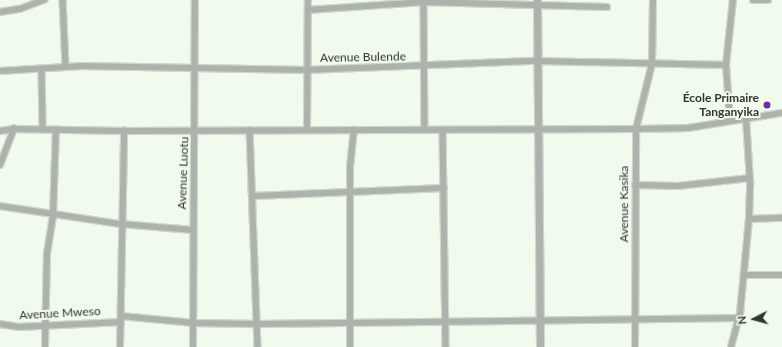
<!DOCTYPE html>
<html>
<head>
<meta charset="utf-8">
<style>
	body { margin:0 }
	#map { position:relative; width:782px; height:347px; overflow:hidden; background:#f1fbed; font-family:Lato,sans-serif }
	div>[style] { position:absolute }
	.roads { filter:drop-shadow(1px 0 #ced7cb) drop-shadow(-1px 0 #ced7cb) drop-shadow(0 1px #ced7cb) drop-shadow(0 -1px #ced7cb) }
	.minor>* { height:5.5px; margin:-2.75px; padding:0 2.75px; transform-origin:2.75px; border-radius:2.75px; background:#aeb2ac }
	.tertiary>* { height:7px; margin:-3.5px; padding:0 3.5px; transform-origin:3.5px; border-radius:3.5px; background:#aeb2ac }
	.dots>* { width:11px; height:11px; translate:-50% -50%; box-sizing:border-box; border:2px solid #f1fbed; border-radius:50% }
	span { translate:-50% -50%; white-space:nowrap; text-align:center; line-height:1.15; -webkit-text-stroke:4px #f1fbed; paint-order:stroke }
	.street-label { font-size:12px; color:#31352f }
	.poi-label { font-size:12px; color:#31352f; font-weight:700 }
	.right { translate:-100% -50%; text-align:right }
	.north { position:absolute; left:734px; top:299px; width:40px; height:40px; -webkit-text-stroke:3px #f1fbed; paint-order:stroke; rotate:264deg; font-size:11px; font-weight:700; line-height:16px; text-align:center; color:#31352f }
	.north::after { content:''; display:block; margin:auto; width:14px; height:18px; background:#31352f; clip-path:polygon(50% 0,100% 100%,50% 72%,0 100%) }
</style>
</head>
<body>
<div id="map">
	<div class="roads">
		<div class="minor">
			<i style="left:63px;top:0;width:67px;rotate:87.4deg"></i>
			<i style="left:424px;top:0;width:130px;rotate:89.6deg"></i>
			<i style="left:753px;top:0;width:15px"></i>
			<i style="left:308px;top:10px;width:116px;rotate:-3.9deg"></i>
			<i style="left:424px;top:2px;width:183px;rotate:1.6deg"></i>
			<i style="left:0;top:12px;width:20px;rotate:-9deg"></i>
			<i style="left:20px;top:9px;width:26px;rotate:-21deg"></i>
			<i style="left:42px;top:69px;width:60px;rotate:89deg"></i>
			<i style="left:0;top:71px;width:82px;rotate:-3.5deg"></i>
			<i style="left:82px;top:66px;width:225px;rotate:1deg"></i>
			<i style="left:307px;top:70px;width:229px;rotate:-2.3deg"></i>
			<i style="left:536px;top:61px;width:190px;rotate:1.2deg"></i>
			<i style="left:730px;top:121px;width:56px;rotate:-94.1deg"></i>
			<i style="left:726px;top:65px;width:65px;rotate:-83.9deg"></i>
			<i style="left:307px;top:129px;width:129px;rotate:-89.6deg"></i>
			<i style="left:250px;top:130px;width:217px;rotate:87.9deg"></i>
			<i style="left:0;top:131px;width:14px;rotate:-8deg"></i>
			<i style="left:14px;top:129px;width:110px;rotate:1deg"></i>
			<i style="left:124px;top:131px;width:512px;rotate:-0.22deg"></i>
			<i style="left:636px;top:129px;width:52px;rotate:-1.1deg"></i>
			<i style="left:688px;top:128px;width:95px;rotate:-9.1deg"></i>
			<i style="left:443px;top:131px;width:216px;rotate:89.2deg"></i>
			<i style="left:0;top:165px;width:39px;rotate:-69deg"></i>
			<i style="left:635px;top:185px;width:43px;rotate:1.3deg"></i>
			<i style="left:678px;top:186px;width:72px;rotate:-6.3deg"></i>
			<i style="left:254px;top:196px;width:190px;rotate:-2.4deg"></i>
			<i style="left:0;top:206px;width:122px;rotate:8.5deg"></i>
			<i style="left:121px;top:224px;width:72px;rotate:4.8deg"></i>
			<i style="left:749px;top:219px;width:33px;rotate:-2deg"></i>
			<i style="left:744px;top:275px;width:38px"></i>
			<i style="left:121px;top:316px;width:73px;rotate:5.5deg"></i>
			<i style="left:194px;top:323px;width:64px;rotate:0.9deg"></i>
			<i style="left:258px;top:324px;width:481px;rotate:-0.7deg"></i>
			<i style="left:0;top:324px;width:19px;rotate:9deg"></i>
			<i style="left:19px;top:327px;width:102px;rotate:-2.8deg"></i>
			<i style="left:45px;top:347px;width:93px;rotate:-88.8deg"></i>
			<i style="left:47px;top:254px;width:39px;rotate:-81deg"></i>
			<i style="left:53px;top:215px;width:85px;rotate:-88deg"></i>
			<i style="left:120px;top:347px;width:216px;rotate:-88.9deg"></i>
			<i style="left:193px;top:347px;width:347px;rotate:-89.7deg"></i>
			<i style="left:350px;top:347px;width:180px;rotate:-90deg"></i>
			<i style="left:350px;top:167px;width:37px;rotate:-84deg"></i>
			<i style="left:635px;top:347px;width:218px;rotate:-89.7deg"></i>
			<i style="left:636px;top:129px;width:67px;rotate:-76.2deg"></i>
			<i style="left:652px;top:64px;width:64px;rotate:-89.1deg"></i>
			<i style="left:731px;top:347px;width:34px;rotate:-75deg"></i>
			<i style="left:740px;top:314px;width:95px;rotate:-84.6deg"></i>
			<i style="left:749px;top:219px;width:37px;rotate:-88deg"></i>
			<i style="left:750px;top:182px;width:63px;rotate:-93.6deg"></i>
		</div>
		<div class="tertiary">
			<i style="left:537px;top:0;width:347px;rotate:89.5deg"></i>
		</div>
	</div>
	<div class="dots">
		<i style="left:767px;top:105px;background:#6f2ea3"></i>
	</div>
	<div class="street-label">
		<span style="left:363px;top:57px;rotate:-1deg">Avenue Bulende</span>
		<span style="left:183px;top:173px;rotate:-88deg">Avenue Luotu</span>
		<span style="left:624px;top:204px;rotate:-90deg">Avenue Kasika</span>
		<span style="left:60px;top:313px;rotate:-3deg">Avenue Mweso</span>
	</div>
	<div class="poi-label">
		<span class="right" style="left:759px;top:105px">École Primaire<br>Tanganyika</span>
	</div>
	<div class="north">N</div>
</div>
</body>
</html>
